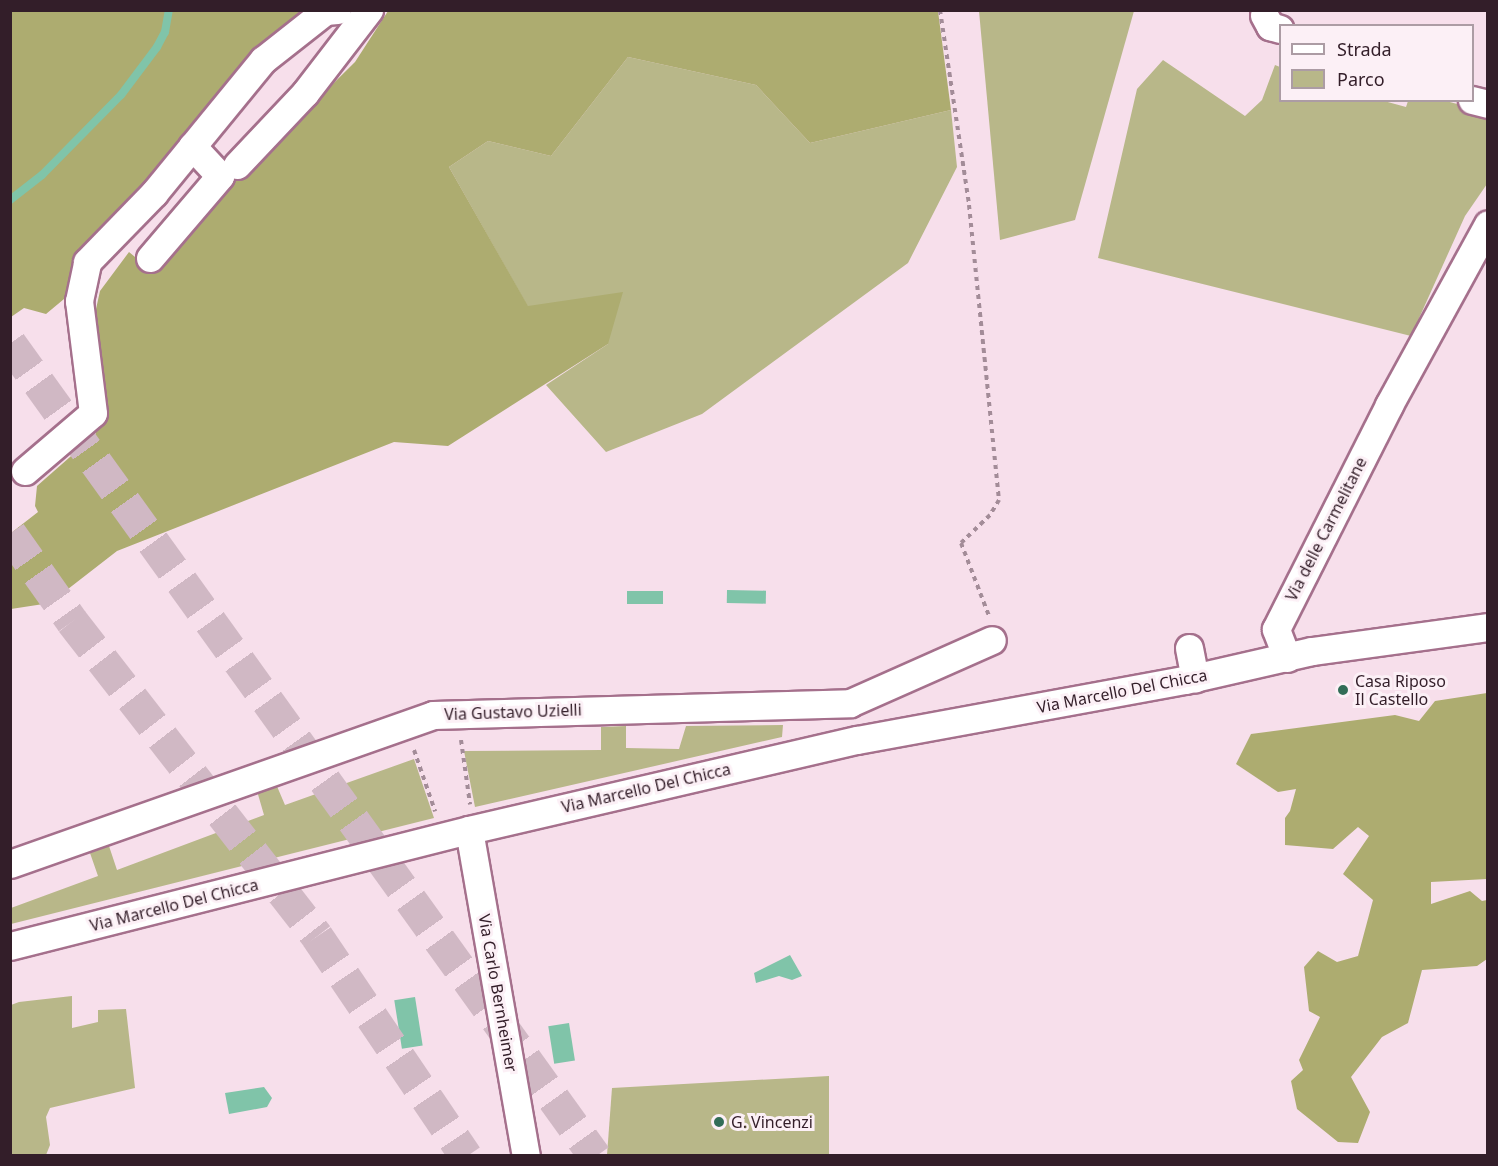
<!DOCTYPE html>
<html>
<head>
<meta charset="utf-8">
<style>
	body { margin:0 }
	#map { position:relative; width:1498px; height:1166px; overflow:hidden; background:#f7dfeb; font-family:"Noto Sans",sans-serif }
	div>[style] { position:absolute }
	.green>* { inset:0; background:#b8b789 }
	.forest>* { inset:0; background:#adac70 }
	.water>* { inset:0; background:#80c4a9; transform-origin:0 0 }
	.stream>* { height:8px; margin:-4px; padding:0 4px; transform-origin:4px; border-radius:4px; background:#80c4a9 }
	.highway-tunnel>* { height:33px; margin-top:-16.5px; transform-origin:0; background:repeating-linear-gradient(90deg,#d0b8c4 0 33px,transparent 0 49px) }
	.path>* { height:4px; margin-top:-2px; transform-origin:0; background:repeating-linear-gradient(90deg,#a38c98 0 4.5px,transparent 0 9px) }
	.roads { filter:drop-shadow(2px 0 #a5708c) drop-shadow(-2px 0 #a5708c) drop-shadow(0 2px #a5708c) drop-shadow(0 -2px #a5708c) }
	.minor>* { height:27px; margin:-13.5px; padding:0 13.5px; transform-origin:13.5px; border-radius:13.5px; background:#fff }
	.dots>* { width:16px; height:16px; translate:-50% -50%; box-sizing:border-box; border:3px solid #fcf0f6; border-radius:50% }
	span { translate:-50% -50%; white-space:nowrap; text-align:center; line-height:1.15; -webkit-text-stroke:6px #fcf0f6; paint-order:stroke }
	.street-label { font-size:16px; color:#331e29 }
	.poi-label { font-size:16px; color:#331e29 }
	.left { translate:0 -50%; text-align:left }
	.frame { position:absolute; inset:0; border:12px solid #331e29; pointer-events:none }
	.legend { position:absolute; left:1279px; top:24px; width:195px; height:78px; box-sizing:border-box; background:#fcf0f6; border:2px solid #ac9ca4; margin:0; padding:8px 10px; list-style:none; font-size:18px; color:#331e29 }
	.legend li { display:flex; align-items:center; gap:12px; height:30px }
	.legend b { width:30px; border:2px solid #ac9ca4 }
</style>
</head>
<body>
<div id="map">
	<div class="green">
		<i style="clip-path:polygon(979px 11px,1134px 11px,1075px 220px,1000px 240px)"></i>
		<i style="clip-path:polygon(628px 57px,756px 85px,810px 143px,951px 110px,957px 167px,908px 263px,702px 414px,606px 452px,546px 385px,608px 344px,528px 307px,449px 167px,488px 141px,551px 156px)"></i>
		<i style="clip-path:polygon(1163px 60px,1245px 116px,1262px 100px,1275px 65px,1280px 67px,1280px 100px,1384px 101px,1406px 107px,1408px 101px,1446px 101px,1487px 112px,1487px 184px,1465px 216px,1411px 336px,1098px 258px,1137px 89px)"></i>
		<i style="clip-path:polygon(783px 725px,782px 737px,475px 807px,464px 751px,601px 750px,601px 727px,626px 726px,626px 748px,679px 749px,686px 726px)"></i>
		<i style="clip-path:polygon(414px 759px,434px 818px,11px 924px,11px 908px,98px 876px,90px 853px,109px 846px,117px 870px,264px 815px,257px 791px,276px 784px,285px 805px)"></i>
		<i style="clip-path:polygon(72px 996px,72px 1028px,98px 1022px,98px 1010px,126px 1009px,135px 1088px,50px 1108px,46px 1117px,50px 1145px,46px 1155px,11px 1155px,11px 1005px,19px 1002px)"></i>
		<i style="clip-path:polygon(829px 1076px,829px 1155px,607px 1155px,612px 1088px)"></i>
	</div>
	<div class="forest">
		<i style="clip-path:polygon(11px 11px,315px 11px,150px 190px,71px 268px,76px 289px,46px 314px,24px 308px,11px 317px)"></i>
		<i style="clip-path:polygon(388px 11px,938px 11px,951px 110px,810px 143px,756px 85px,628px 57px,551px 156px,488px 141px,449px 167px,528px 306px,623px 292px,608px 344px,448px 446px,394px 442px,117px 551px,50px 603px,11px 609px,11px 533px,38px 512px,35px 506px,37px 486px,95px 435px,104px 410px,92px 327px,100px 291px,129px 252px,152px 271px,250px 166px,355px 62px)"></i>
		<i style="clip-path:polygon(1487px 693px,1487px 879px,1431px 882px,1431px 904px,1470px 891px,1482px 901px,1487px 900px,1487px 959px,1477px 966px,1422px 970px,1408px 1023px,1382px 1037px,1351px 1077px,1370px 1112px,1358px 1143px,1338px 1142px,1297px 1109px,1291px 1081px,1303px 1070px,1299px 1060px,1320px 1017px,1309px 1011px,1304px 967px,1318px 951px,1337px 962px,1358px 956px,1373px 900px,1343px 874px,1369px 836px,1358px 827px,1333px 849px,1285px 845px,1285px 818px,1290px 811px,1296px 789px,1278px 792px,1236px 764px,1251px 734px,1395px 715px,1419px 721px,1435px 701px)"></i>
	</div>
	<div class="water">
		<i style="left:727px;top:590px;width:39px;height:13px;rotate:1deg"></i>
		<i style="left:627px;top:591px;width:36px;height:13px"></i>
		<i style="clip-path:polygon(790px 955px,802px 976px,792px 980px,779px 976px,756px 983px,754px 973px)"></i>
		<i style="left:415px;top:997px;width:49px;height:21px;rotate:81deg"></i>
		<i style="left:569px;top:1023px;width:38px;height:21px;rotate:81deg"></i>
		<i style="clip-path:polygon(264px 1087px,272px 1098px,267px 1107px,229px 1114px,225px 1093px)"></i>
	</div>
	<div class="stream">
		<i style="left:10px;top:200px;width:41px;rotate:-38deg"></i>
		<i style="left:42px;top:175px;width:112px;rotate:-45.4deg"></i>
		<i style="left:121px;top:95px;width:60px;rotate:-53.1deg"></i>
		<i style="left:157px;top:47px;width:17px;rotate:-62deg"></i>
		<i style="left:165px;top:32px;width:22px;rotate:-80deg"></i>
	</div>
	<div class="highway-tunnel">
		<i style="left:10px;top:343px;width:1002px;rotate:54.26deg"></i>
		<i style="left:10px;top:533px;width:108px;rotate:54.8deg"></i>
		<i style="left:72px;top:621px;width:399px;rotate:52.1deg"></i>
		<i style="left:317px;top:936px;width:266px;rotate:55.9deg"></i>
	</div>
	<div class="path">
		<i style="left:940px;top:10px;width:197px;rotate:81.5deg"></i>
		<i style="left:969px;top:205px;width:297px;rotate:84.2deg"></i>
		<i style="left:999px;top:500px;width:17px;rotate:121deg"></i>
		<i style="left:990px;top:515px;width:40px;rotate:136deg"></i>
		<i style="left:961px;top:543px;width:78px;rotate:69deg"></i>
		<i style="left:461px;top:740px;width:65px;rotate:82deg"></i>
		<i style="left:414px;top:750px;width:65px;rotate:71deg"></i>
	</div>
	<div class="roads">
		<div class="minor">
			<i style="left:1264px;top:15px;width:13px;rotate:61deg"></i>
			<i style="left:1270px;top:26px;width:10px;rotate:17deg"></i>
			<i style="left:1472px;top:100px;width:16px;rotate:14deg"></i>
			<i style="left:237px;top:165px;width:99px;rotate:-46.6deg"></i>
			<i style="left:305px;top:93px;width:105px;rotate:-52.4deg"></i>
			<i style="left:150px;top:258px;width:108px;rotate:-49.5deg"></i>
			<i style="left:220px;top:176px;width:41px;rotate:-133deg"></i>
			<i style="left:25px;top:471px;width:89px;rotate:-40.5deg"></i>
			<i style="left:93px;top:413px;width:113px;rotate:-97.1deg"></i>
			<i style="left:79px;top:301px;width:40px;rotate:-78deg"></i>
			<i style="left:87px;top:262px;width:96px;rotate:-45.8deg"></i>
			<i style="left:154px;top:193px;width:172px;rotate:-50.7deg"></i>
			<i style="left:263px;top:60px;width:79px;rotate:-38.3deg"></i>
			<i style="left:325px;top:11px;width:12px;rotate:-5deg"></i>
			<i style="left:1189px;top:648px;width:31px;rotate:79deg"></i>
			<i style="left:1287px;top:658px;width:31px;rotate:-111deg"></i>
			<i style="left:1276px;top:629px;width:251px;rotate:-63.2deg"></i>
			<i style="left:1389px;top:405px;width:206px;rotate:-61.3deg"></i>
			<i style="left:469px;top:830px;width:331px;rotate:80.1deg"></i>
			<i style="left:10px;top:864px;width:448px;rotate:-19.4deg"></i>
			<i style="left:433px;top:715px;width:417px;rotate:-1.6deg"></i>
			<i style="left:850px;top:703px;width:155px;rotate:-23.9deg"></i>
			<i style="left:10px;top:946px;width:473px;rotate:-14.2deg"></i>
			<i style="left:469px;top:830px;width:398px;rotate:-13.1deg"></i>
			<i style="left:857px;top:740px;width:333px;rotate:-10.4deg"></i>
			<i style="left:1185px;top:680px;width:130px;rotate:-12.9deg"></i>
			<i style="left:1312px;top:651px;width:178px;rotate:-7.8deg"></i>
		</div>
	</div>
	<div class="dots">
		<i style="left:1343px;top:690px;background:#326d57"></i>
		<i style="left:719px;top:1122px;background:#326d57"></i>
	</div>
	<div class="street-label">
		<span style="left:1326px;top:529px;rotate:-63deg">Via delle Carmelitane</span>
		<span style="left:1122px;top:691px;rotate:-11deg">Via Marcello Del Chicca</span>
		<span style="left:513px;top:712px;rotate:-2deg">Via Gustavo Uzielli</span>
		<span style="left:646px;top:788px;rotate:-13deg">Via Marcello Del Chicca</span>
		<span style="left:174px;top:905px;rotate:-14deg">Via Marcello Del Chicca</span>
		<span style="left:498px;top:993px;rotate:80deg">Via Carlo Bernheimer</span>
	</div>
	<div class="poi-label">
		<span class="left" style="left:1355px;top:690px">Casa Riposo<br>Il Castello</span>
		<span class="left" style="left:731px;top:1122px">G. Vincenzi</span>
	</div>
	<div class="frame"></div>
	<ul class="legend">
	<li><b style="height:8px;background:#fff"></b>Strada</li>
	<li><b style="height:16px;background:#b8b789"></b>Parco</li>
	</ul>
</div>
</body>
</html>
